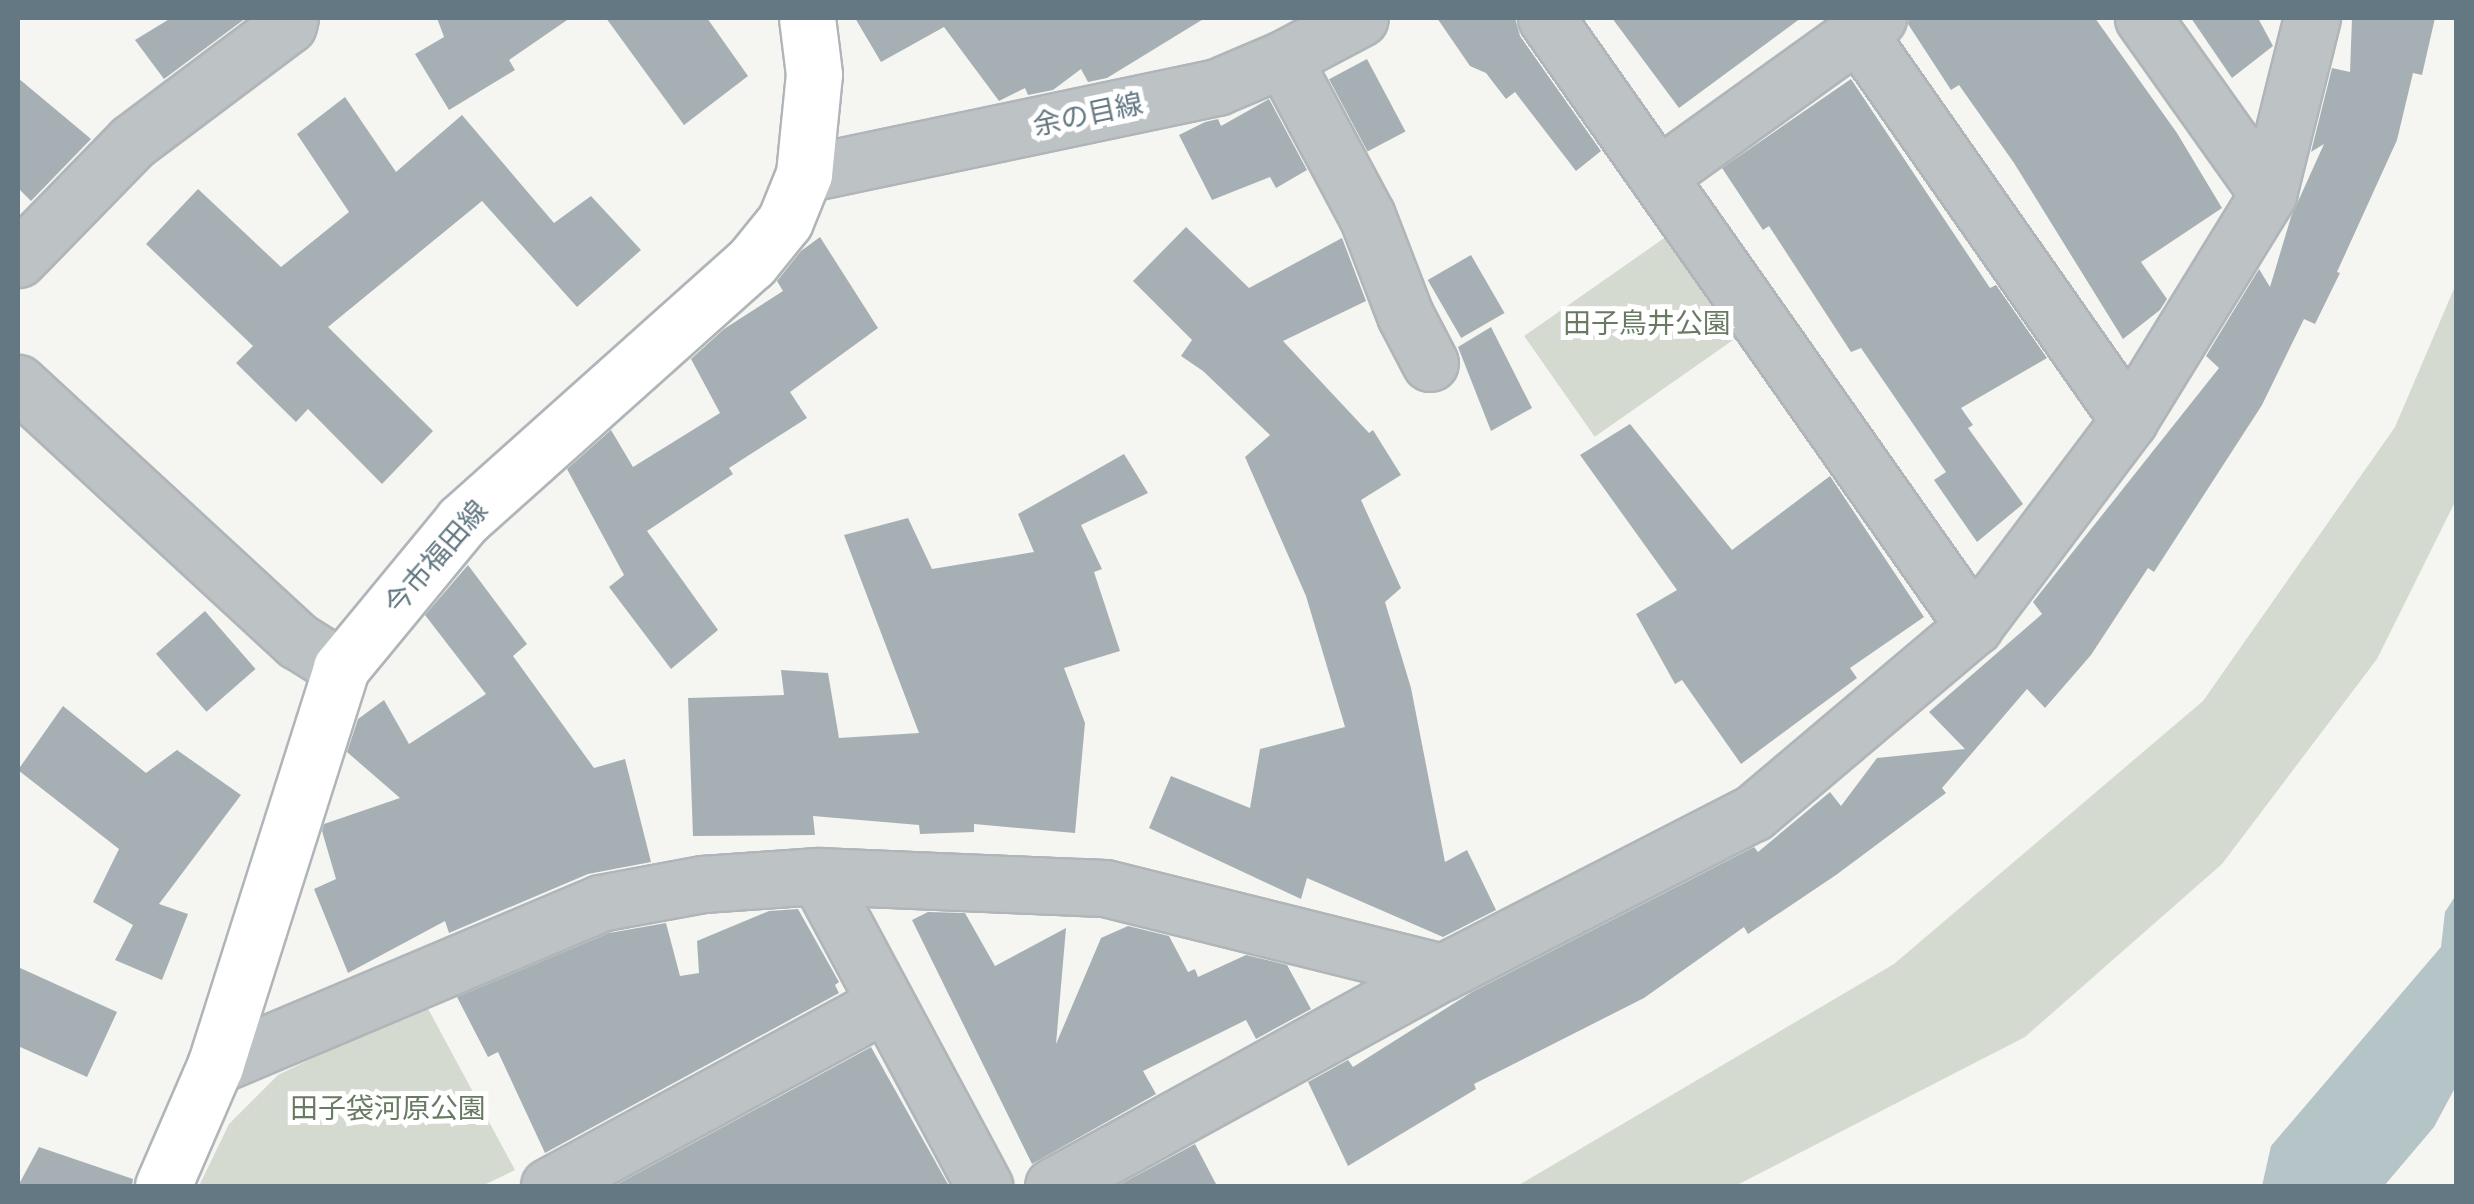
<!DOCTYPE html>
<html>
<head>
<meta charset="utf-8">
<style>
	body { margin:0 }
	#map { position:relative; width:2474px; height:1204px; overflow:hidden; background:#f5f5f1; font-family:"IBM Plex Sans","Noto Sans JP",sans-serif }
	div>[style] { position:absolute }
	.green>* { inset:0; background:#d5dad0; transform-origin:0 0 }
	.water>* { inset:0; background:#b5c4c7 }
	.building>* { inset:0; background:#a6b0b4; transform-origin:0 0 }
	.roads { filter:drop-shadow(2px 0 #afb5b8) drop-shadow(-2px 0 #afb5b8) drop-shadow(0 2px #afb5b8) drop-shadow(0 -2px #afb5b8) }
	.minor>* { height:55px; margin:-27.5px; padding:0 27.5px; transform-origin:27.5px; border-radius:27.5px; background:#bdc3c5 }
	.major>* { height:55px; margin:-27.5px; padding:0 27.5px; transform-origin:27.5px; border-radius:27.5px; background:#fff }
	span { translate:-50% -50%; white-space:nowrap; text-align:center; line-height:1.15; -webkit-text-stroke:10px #fff; paint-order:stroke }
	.street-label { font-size:28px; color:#637882 }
	.park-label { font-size:28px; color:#697a62 }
	.frame { position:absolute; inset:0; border:20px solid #637882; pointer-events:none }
</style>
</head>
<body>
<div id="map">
	<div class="green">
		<i style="left:1670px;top:234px;width:123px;height:178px;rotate:55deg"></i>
		<i style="clip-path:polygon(2456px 284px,2456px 500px,2377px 659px,2222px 864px,2025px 1037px,1735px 1186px,1517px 1186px,1894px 964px,2203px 701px,2395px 427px)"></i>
		<i style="clip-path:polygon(425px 1003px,515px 1170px,482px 1186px,199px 1186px,229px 1124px,278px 1075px)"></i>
	</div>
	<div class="water">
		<i style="clip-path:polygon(2456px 895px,2456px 1086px,2434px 1127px,2384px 1186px,2262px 1186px,2271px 1146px,2441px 947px,2445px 912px)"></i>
	</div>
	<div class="building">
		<i style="clip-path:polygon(171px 18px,246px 18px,164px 79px,135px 40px)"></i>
		<i style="clip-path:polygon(437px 18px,570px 18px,509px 60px,515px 70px,449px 110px,415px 54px,444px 37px)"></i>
		<i style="clip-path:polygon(606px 18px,707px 18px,748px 76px,684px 125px)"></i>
		<i style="clip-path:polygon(855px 18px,1205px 18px,1107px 78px,1088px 82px,1081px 69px,1053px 90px,1028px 95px,1025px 88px,999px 101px,944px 27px,881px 62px)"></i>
		<i style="clip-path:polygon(1437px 18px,1515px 18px,1520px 36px,1601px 151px,1576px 171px,1515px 92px,1506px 99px,1486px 73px,1470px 66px)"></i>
		<i style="clip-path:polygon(1612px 18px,1801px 18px,1679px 108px)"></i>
		<i style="clip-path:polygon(1909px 18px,2095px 18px,2177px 133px,2222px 208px,2141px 262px,2167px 299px,2160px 310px,2123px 339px,2014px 163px,1959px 85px,1951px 90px,1908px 24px)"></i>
		<i style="clip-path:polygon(2191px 18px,2258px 18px,2273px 46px,2232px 78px)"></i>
		<i style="clip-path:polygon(2352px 18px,2435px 18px,2422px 75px,2413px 73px,2397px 140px,2337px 272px,2340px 273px,2315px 324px,2304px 319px,2262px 405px,2154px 572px,2148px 568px,2091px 655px,2045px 708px,2027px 689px,1942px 788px,1946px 793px,1836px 875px,1748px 934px,1744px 927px,1644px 998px,1474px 1084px,1476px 1089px,1348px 1166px,1308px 1082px,1348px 1060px,1353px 1067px,1472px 992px,1754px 847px,1758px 852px,1830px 792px,1841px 806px,1877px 758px,1965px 749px,1929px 712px,2042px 614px,2033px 602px,2219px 368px,2206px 356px,2259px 269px,2270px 287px,2291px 217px,2324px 144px,2311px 152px,2332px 68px,2350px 72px)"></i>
		<i style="left:1367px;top:59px;width:82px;height:43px;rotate:62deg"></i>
		<i style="clip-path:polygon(18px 78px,91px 139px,31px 201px,18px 188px)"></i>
		<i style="clip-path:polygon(1851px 79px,1990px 288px,1996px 285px,2047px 358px,1961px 408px,1973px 425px,1968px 428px,2023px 504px,1977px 542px,1934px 480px,1946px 472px,1861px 348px,1851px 352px,1769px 226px,1763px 230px,1722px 168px)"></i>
		<i style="clip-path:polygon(345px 97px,396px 172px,462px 115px,554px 223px,591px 196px,641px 250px,577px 307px,482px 201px,328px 327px,433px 431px,382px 484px,308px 409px,296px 422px,236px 363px,253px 346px,146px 244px,198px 189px,281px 267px,349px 212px,297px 134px)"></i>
		<i style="clip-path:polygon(1269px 99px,1307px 170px,1276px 188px,1270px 177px,1212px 200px,1179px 135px,1205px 122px,1218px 119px,1221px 126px)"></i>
		<i style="clip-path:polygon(1186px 227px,1249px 288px,1342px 238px,1366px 301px,1283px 341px,1369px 433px,1373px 430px,1401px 475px,1361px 500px,1401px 588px,1385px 602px,1411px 688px,1445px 862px,1467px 850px,1496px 910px,1443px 937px,1307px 878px,1301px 899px,1149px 828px,1171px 776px,1250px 808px,1260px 749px,1345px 727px,1306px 596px,1245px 457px,1270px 435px,1203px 371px,1181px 356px,1192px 340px,1133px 281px)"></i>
		<i style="clip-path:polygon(820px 237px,878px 328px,790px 392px,807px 418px,729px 468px,733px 474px,647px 531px,718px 630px,671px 669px,609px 587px,624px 575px,567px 469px,611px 430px,633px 467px,720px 413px,691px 359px,724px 329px,783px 291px,777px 281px,801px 251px)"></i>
		<i style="left:1471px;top:255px;width:67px;height:50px;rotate:60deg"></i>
		<i style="clip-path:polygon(1491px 327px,1532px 408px,1491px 431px,1458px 347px)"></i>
		<i style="clip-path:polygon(1630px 424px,1732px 550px,1830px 476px,1924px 617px,1850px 668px,1857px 678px,1741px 764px,1682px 680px,1675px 684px,1636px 614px,1677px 590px,1580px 455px)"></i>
		<i style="clip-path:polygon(1124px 454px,1148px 493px,1081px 525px,1102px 569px,1094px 572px,1120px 651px,1064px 668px,1085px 723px,1075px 833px,974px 824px,974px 832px,920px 834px,919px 825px,813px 816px,815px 835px,693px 836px,688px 698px,784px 695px,781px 670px,828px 673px,839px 738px,919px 733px,844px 535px,908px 518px,932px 569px,1034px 552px,1018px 514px)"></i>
		<i style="clip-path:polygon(468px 565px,527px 644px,513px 656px,594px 768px,625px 759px,651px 862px,588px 874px,449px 933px,445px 921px,348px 973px,314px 889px,336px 879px,322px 831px,324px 824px,400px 798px,347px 752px,358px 719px,384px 700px,409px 744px,486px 694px,425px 615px)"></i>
		<i style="left:205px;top:611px;width:77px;height:65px;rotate:49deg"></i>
		<i style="clip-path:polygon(63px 706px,146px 773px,177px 750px,241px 795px,159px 904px,188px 914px,162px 980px,115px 960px,133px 925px,93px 902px,119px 849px,18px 770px)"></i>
		<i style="clip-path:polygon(798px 909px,839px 982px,835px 985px,839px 993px,545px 1153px,498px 1052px,488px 1057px,457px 997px,609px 933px,666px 923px,680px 976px,699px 973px,697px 941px,769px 911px)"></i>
		<i style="clip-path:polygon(928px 912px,965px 913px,995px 966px,1066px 928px,1056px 1044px,1101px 938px,1128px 926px,1169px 936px,1188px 972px,1195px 969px,1198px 977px,1246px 955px,1287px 965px,1311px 1009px,1256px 1039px,1246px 1020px,1143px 1071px,1156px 1094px,1032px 1164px,912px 920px)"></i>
		<i style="clip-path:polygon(18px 967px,117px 1012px,87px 1077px,18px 1046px)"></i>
		<i style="clip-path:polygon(871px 1047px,949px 1186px,614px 1186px)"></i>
		<i style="clip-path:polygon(1195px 1144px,1217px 1186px,1117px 1186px)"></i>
		<i style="clip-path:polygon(39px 1147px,133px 1179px,132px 1186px,18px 1186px)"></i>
	</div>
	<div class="roads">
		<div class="minor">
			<i style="left:1546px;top:18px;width:744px;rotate:54.86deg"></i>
			<i style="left:2143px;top:18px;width:216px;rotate:54.6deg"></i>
			<i style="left:1857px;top:32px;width:474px;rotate:55deg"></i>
			<i style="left:1283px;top:59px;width:178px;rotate:61.9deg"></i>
			<i style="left:1367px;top:216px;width:106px;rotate:69deg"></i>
			<i style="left:1405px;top:315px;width:54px;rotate:62.5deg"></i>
			<i style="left:804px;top:174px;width:422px;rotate:-11.9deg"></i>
			<i style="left:1217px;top:87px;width:72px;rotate:-23deg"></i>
			<i style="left:1283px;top:59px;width:87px;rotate:-28deg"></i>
			<i style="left:1658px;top:176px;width:271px;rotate:-35.7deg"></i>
			<i style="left:18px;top:259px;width:163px;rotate:-45.7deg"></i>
			<i style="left:132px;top:142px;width:195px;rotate:-36.9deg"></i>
			<i style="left:288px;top:25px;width:7px;rotate:-74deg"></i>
			<i style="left:18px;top:383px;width:381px;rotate:42.7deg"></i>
			<i style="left:298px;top:641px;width:51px;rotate:32.1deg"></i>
			<i style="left:818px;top:876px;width:352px;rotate:61.8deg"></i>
			<i style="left:215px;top:1066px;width:418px;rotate:-22.9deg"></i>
			<i style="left:600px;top:903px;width:105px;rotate:-10.5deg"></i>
			<i style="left:703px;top:884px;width:115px;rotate:-4deg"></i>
			<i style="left:818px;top:876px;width:287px;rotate:2.4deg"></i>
			<i style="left:1105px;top:888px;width:348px;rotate:14deg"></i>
			<i style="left:549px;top:1186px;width:383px;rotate:-28.5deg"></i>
			<i style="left:1053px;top:1186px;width:445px;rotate:-28.8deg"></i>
			<i style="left:1443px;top:972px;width:348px;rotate:-27.2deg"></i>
			<i style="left:1753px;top:813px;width:289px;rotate:-40.2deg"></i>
			<i style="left:1974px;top:626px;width:258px;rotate:-53deg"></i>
			<i style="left:2129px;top:420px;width:265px;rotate:-58.4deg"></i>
			<i style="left:2268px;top:194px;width:181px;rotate:-76deg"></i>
		</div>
		<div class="major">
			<i style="left:163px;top:1186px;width:131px;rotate:-66.6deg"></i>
			<i style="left:215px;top:1066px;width:417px;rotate:-72.4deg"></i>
			<i style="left:341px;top:668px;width:190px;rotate:-50.5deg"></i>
			<i style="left:462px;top:521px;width:387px;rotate:-41.8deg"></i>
			<i style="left:751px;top:263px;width:54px;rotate:-51deg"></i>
			<i style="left:785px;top:221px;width:51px;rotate:-68deg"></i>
			<i style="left:804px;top:174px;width:100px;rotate:-84.3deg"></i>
			<i style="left:814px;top:74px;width:56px;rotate:-97.1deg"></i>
		</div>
	</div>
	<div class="street-label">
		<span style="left:1088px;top:114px;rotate:-12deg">余の目線</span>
		<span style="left:436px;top:557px;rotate:-49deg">今市福田線</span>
	</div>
	<div class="park-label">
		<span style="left:1647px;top:323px">田子鳥井公園</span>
		<span style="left:388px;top:1108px">田子袋河原公園</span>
	</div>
	<div class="frame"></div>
</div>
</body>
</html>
